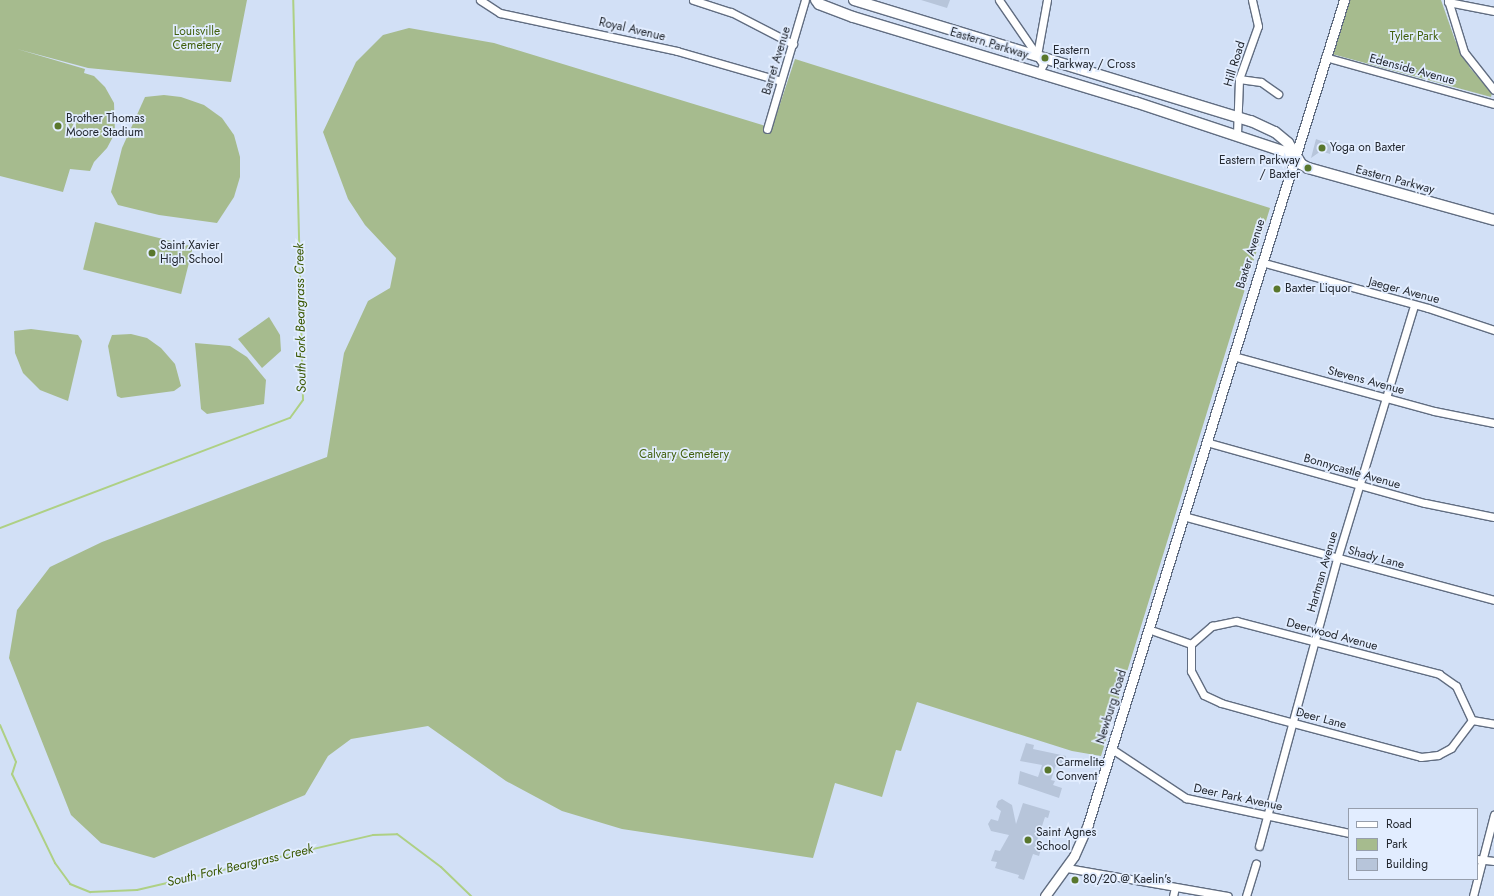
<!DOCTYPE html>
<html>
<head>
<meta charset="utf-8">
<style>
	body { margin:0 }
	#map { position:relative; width:1494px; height:896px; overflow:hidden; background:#d2e0f6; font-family:Jost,sans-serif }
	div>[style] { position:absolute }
	.green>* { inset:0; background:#a6bb8e; transform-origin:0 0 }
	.stream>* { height:2px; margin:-1px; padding:0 1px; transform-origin:1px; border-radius:1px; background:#aed084 }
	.building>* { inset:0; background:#b7c5da }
	.roads { filter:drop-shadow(1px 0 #616d81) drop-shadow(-1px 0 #616d81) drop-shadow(0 1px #616d81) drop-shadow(0 -1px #616d81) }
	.street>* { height:7px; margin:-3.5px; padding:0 3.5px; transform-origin:3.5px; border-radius:3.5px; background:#fff }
	.secondary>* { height:9px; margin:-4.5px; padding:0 4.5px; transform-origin:4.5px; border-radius:4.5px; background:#fff }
	.primary>* { height:10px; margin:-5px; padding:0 5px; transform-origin:5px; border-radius:5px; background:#fff }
	.dots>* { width:11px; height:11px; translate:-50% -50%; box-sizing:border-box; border:2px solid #e2edff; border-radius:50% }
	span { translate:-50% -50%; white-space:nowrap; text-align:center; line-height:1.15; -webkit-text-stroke:3.5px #e2edff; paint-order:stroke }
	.street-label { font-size:12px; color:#232830 }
	.park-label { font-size:12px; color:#43610f }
	.poi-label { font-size:12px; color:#232830 }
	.left { translate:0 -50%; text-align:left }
	.right { translate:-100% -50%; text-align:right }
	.water-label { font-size:13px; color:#3a5700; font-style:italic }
	.legend { position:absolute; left:1348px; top:808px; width:130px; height:72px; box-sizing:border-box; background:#e2edff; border:1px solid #969eac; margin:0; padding:5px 7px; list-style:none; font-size:12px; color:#232830 }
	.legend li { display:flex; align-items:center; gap:8px; height:20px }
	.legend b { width:20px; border:1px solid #969eac }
</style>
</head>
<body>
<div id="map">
	<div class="green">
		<i style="clip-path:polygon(0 0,247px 0,231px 82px,88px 68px,17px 49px,85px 69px,84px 73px,94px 76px,105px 87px,114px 103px,115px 133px,107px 148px,94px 162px,90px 171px,70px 169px,63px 192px,0 176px)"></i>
		<i style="clip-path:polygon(1350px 0,1441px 0,1455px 40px,1470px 68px,1492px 93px,1491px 97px,1332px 54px)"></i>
		<i style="clip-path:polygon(409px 28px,494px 43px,772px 128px,795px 59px,1270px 208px,1101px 756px,1072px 751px,917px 702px,901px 751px,896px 750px,882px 797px,835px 783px,813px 858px,622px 829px,562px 811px,506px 781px,428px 726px,351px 739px,328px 756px,305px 795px,154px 858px,101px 843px,71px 815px,9px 658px,17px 610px,50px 567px,102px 542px,327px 457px,344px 353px,368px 301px,390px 288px,396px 258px,365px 225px,348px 199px,323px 132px,356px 62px,383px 35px)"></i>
		<i style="clip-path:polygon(164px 95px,181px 97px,204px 105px,222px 118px,234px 135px,240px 157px,240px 177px,234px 197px,217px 223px,159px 215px,118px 205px,111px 192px,122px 148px,145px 97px)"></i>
		<i style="left:95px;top:222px;width:101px;height:49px;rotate:14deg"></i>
		<i style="clip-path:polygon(269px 317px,280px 335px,281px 351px,262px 368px,238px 339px)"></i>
		<i style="clip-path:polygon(31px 329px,78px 335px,82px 341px,68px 401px,40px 390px,23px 373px,15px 353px,14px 331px)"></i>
		<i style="clip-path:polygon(131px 334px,147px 338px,161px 348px,175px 364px,181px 386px,174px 391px,121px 398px,117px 396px,108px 346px,112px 335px)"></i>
		<i style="clip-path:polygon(195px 343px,230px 346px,247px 357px,266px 380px,264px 404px,207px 414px,201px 409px)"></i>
	</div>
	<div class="stream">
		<i style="left:0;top:528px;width:310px;rotate:-20.8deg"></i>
		<i style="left:290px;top:418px;width:22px;rotate:-54deg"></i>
		<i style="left:303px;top:400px;width:400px;rotate:-91.4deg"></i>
		<i style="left:0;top:725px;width:40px;rotate:66.6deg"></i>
		<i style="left:16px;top:762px;width:13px;rotate:108deg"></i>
		<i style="left:12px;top:774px;width:99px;rotate:64.2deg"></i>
		<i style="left:55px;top:863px;width:26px;rotate:54deg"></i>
		<i style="left:70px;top:884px;width:22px;rotate:22deg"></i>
		<i style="left:90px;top:892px;width:47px;rotate:-2.4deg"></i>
		<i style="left:137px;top:890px;width:242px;rotate:-13.1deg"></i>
		<i style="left:373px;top:835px;width:24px;rotate:-2deg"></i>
		<i style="left:397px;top:834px;width:55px;rotate:36.9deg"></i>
		<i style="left:441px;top:867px;width:42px;rotate:44deg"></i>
	</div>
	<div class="building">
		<i style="clip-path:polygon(921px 0,950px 0,947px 8px)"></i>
		<i style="clip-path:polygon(1316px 139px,1332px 145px,1330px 154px,1321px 151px,1311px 158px)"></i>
		<i style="clip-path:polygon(1026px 743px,1034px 745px,1033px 749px,1066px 756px,1063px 764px,1057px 762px,1051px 780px,1055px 781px,1053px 785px,1062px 788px,1059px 798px,1018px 784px,1020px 771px,1038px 777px,1042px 765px,1020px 761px)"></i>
		<i style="clip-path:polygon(1002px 799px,1012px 805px,1016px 824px,1023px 803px,1050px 811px,1048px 818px,1045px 817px,1036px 844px,1042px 846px,1039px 856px,1033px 854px,1024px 880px,1018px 878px,1019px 875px,995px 868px,997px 862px,991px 861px,995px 850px,1000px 851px,1009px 835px,991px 831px,988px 824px,991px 819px,998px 821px,1001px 811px,996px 807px,998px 801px)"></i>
	</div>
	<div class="roads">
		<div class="street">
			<i style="left:480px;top:0;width:24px;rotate:33deg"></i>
			<i style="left:500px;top:13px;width:181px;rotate:12.1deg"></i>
			<i style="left:677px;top:51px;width:108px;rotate:16.1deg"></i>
			<i style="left:693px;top:0;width:40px;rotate:18deg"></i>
			<i style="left:731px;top:12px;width:70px;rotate:27.3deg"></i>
			<i style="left:999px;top:0;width:78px;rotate:55.5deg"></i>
			<i style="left:1043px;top:64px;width:11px;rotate:112deg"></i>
			<i style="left:1448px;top:0;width:54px;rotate:72.9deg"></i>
			<i style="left:1464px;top:52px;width:48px;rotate:51.7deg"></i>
			<i style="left:1448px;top:2px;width:47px;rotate:11.1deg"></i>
			<i style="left:1037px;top:55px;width:56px;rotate:-79.7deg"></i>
			<i style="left:1325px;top:57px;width:175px;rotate:15.5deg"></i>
			<i style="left:1239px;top:79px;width:22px;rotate:8deg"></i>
			<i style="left:1261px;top:82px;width:21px;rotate:35deg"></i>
			<i style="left:767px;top:129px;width:134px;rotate:-73.6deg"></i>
			<i style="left:1237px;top:134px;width:55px;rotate:-87.9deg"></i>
			<i style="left:1239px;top:79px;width:56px;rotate:-70.3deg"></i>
			<i style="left:1258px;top:26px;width:27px;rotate:-103deg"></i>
			<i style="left:1261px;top:262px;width:173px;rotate:15.4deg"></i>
			<i style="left:1428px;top:308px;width:70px;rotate:18.4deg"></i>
			<i style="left:1233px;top:356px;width:208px;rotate:15.3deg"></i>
			<i style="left:1434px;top:411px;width:61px;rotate:11.3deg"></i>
			<i style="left:1206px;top:442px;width:227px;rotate:15.6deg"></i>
			<i style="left:1425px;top:503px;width:70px;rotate:11.5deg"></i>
			<i style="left:1183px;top:516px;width:322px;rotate:15.1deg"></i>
			<i style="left:1148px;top:629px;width:46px;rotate:19.2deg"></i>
			<i style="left:1191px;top:644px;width:27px;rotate:90deg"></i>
			<i style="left:1191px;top:671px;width:27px;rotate:62deg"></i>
			<i style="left:1204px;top:695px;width:19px;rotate:25deg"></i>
			<i style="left:1221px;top:703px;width:52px;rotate:15.6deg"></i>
			<i style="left:1271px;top:717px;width:155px;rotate:14.9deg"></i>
			<i style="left:1421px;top:757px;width:17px;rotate:-7deg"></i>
			<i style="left:1438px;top:755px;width:15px;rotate:-28deg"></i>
			<i style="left:1451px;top:748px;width:35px;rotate:-53deg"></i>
			<i style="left:1191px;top:644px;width:28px;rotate:-41deg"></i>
			<i style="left:1212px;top:626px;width:25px;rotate:-12deg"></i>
			<i style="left:1236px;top:621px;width:210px;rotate:14.6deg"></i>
			<i style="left:1439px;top:674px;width:21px;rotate:35deg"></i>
			<i style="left:1456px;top:686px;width:38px;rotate:65deg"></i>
			<i style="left:1472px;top:720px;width:22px;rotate:10deg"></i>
			<i style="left:1112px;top:749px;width:89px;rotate:33.5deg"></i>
			<i style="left:1186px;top:798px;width:167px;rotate:12.1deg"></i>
			<i style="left:1259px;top:846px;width:297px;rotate:-74.8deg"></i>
			<i style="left:1337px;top:559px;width:265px;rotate:-73.1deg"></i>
			<i style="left:1477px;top:859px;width:17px;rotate:7deg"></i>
			<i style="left:1067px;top:868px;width:163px;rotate:9.9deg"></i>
			<i style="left:1173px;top:896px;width:9px;rotate:-77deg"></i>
			<i style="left:1246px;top:896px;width:34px;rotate:-73deg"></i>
			<i style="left:1473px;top:896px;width:84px;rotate:-75.5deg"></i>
		</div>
		<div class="secondary">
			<i style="left:1045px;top:896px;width:49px;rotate:-54.1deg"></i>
			<i style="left:1074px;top:856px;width:35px;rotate:-66deg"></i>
			<i style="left:1088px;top:824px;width:863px;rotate:-72.74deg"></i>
		</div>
		<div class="primary">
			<i style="left:816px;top:0;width:5px;rotate:53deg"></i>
			<i style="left:819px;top:4px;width:36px;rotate:21deg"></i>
			<i style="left:853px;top:17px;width:295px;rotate:16.8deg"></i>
			<i style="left:1135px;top:102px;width:168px;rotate:18.4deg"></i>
			<i style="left:854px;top:0;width:415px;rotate:17deg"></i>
			<i style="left:1251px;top:121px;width:26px;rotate:25deg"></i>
			<i style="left:1275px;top:132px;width:17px;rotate:40deg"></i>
			<i style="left:1288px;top:143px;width:25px;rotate:58deg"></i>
			<i style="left:1301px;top:164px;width:8px;rotate:30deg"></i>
			<i style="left:1308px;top:168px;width:193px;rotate:15.6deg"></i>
		</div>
	</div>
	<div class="dots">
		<i style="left:1045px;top:58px;background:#59772d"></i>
		<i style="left:58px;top:126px;background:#59772d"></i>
		<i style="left:1322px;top:148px;background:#59772d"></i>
		<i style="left:1308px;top:168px;background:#59772d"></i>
		<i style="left:152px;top:253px;background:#59772d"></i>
		<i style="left:1277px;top:289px;background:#59772d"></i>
		<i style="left:1048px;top:770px;background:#59772d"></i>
		<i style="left:1028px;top:840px;background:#59772d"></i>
		<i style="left:1075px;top:880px;background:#59772d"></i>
	</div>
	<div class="street-label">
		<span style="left:632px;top:30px;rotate:13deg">Royal Avenue</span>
		<span style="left:989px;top:44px;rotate:17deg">Eastern Parkway</span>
		<span style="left:777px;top:61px;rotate:-73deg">Barret Avenue</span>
		<span style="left:1235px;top:64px;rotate:-73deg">Hill Road</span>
		<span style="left:1412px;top:70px;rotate:15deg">Edenside Avenue</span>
		<span style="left:1395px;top:180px;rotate:15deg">Eastern Parkway</span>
		<span style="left:1251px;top:254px;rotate:-73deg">Baxter Avenue</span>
		<span style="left:1404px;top:291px;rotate:15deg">Jaeger Avenue</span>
		<span style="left:1366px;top:381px;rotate:15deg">Stevens Avenue</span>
		<span style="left:1352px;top:472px;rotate:16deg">Bonnycastle Avenue</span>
		<span style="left:1376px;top:558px;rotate:15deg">Shady Lane</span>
		<span style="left:1323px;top:572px;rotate:-74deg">Hartman Avenue</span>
		<span style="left:1332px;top:635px;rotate:15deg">Deerwood Avenue</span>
		<span style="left:1112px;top:707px;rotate:-73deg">Newburg Road</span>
		<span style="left:1321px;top:719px;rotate:15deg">Deer Lane</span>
		<span style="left:1238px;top:798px;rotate:12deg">Deer Park Avenue</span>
	</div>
	<div class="park-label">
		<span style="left:197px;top:39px">Louisville<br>Cemetery</span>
		<span style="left:1414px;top:37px">Tyler Park</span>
		<span style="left:684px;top:455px">Calvary Cemetery</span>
	</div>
	<div class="poi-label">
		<span class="left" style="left:1053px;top:58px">Eastern<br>Parkway / Cross</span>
		<span class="left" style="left:66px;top:126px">Brother Thomas<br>Moore Stadium</span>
		<span class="left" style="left:1330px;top:148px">Yoga on Baxter</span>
		<span class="right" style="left:1300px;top:168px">Eastern Parkway<br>/ Baxter</span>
		<span class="left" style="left:160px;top:253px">Saint Xavier<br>High School</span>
		<span class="left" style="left:1285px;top:289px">Baxter Liquor</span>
		<span class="left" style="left:1056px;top:770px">Carmelite<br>Convent</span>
		<span class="left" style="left:1036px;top:840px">Saint Agnes<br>School</span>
		<span class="left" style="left:1083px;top:880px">80/20 @ Kaelin's</span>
	</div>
	<div class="water-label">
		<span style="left:301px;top:318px;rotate:-91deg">South Fork Beargrass Creek</span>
		<span style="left:240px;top:866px;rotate:-13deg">South Fork Beargrass Creek</span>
	</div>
	<ul class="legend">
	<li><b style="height:5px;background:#fff"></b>Road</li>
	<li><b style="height:11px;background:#a6bb8e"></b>Park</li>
	<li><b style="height:11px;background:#b7c5da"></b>Building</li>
	</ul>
</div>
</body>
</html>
